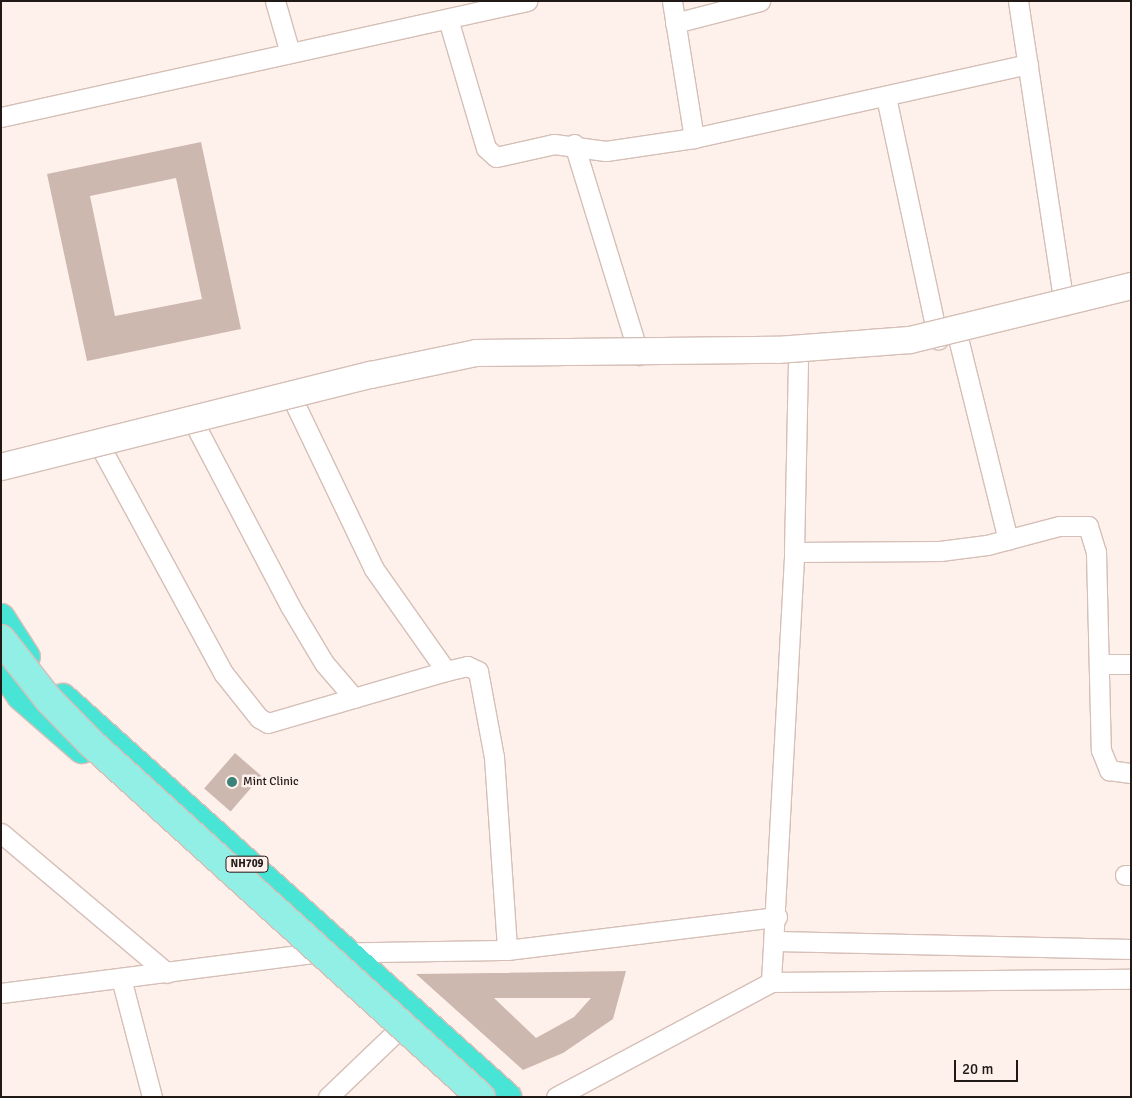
<!DOCTYPE html>
<html>
<head>
<meta charset="utf-8">
<style>
	body { margin:0 }
	#map { position:relative; width:1132px; height:1098px; overflow:hidden; background:#fef0eb; font-family:Signika,sans-serif }
	div>[style] { position:absolute }
	.building>* { inset:0; background:#cdb8b0; transform-origin:0 0 }
	.roads { filter:drop-shadow(1px 0 #d5bfb7) drop-shadow(-1px 0 #d5bfb7) drop-shadow(0 1px #d5bfb7) drop-shadow(0 -1px #d5bfb7) }
	.street>* { height:19px; margin:-9.5px; padding:0 9.5px; transform-origin:9.5px; border-radius:9.5px; background:#fff }
	.highway>* { height:28px; margin:-14px; padding:0 14px; transform-origin:14px; border-radius:14px; background:#48e5d6 }
	.bridges { filter:drop-shadow(1px 0 #d5bfb7) drop-shadow(-1px 0 #d5bfb7) drop-shadow(0 1px #d5bfb7) drop-shadow(0 -1px #d5bfb7) }
	.secondary-bridge>* { height:26px; margin:-13px; padding:0 13px; transform-origin:13px; border-radius:13px; background:#fff }
	.primary-bridge>* { height:28px; margin:-14px; padding:0 14px; transform-origin:14px; border-radius:14px; background:#91efe6 }
	.dots>* { width:14px; height:14px; translate:-50% -50%; box-sizing:border-box; border:2px solid #fef0eb; border-radius:50% }
	span { translate:-50% -50%; white-space:nowrap; text-align:center; line-height:1.15; -webkit-text-stroke:5px #fef0eb; paint-order:stroke }
	.shield-label span { padding:1px 4px; background:#fef0eb; border:1px solid; border-radius:4px; -webkit-text-stroke-width:0 }
	.shield-label { font-size:11px; color:#201916; font-weight:700 }
	.poi-label { font-size:12px; color:#201916 }
	.left { translate:0 -50%; text-align:left }
	.frame { position:absolute; inset:0; border:2px solid #201916; pointer-events:none }
	.scale { position:absolute; left:954px; top:1060px; width:64px; height:22px; box-sizing:border-box; border:2px solid #201916; border-top:0; padding-left:6px; font-size:15px; line-height:18px; white-space:nowrap; color:#201916; -webkit-text-stroke:4px #fef0eb; paint-order:stroke }
</style>
</head>
<body>
<div id="map">
	<div class="building">
		<i style="clip-path:polygon(evenodd,201px 142px,241px 329px,87px 361px,47px 174px,201px 142px,176px 178px,202px 299px,115px 316px,90px 196px,176px 178px)"></i>
		<i style="left:235px;top:753px;width:35px;height:47px;rotate:41deg"></i>
		<i style="clip-path:polygon(evenodd,626px 971px,613px 1019px,563px 1053px,523px 1070px,416px 974px,626px 971px,494px 998px,591px 998px,574px 1017px,536px 1038px,494px 998px)"></i>
	</div>
	<div class="roads">
		<div class="street">
			<i style="left:275px;top:1px;width:54px;rotate:73.9deg"></i>
			<i style="left:672px;top:1px;width:139px;rotate:80.9deg"></i>
			<i style="left:1018px;top:1px;width:308px;rotate:81.4deg"></i>
			<i style="left:448px;top:19px;width:134px;rotate:73.6deg"></i>
			<i style="left:486px;top:148px;width:13px;rotate:42deg"></i>
			<i style="left:496px;top:157px;width:59px;rotate:-12.6deg"></i>
			<i style="left:554px;top:144px;width:52px;rotate:7.7deg"></i>
			<i style="left:606px;top:151px;width:89px;rotate:-8.4deg"></i>
			<i style="left:694px;top:138px;width:342px;rotate:-12.5deg"></i>
			<i style="left:675px;top:23px;width:88px;rotate:-14.5deg"></i>
			<i style="left:886px;top:97px;width:248px;rotate:77.9deg"></i>
			<i style="left:1px;top:117px;width:539px;rotate:-12.44deg"></i>
			<i style="left:574px;top:144px;width:221px;rotate:72.9deg"></i>
			<i style="left:957px;top:334px;width:212px;rotate:76.1deg"></i>
			<i style="left:293px;top:400px;width:187px;rotate:64.4deg"></i>
			<i style="left:374px;top:569px;width:125px;rotate:54.8deg"></i>
			<i style="left:194px;top:423px;width:207px;rotate:62.3deg"></i>
			<i style="left:290px;top:606px;width:66px;rotate:59.2deg"></i>
			<i style="left:324px;top:663px;width:46px;rotate:49.4deg"></i>
			<i style="left:100px;top:446px;width:260px;rotate:61.5deg"></i>
			<i style="left:224px;top:674px;width:56px;rotate:51.5deg"></i>
			<i style="left:259px;top:718px;width:10px;rotate:29deg"></i>
			<i style="left:268px;top:723px;width:185px;rotate:-16.3deg"></i>
			<i style="left:446px;top:671px;width:22px;rotate:-13deg"></i>
			<i style="left:467px;top:666px;width:12px;rotate:24deg"></i>
			<i style="left:478px;top:671px;width:87px;rotate:79.5deg"></i>
			<i style="left:494px;top:757px;width:193px;rotate:86.1deg"></i>
			<i style="left:794px;top:552px;width:146px;rotate:-0.4deg"></i>
			<i style="left:940px;top:551px;width:47px;rotate:-7.3deg"></i>
			<i style="left:987px;top:545px;width:74px;rotate:-14.8deg"></i>
			<i style="left:1059px;top:526px;width:29px"></i>
			<i style="left:1088px;top:526px;width:27px;rotate:73deg"></i>
			<i style="left:1096px;top:552px;width:198px;rotate:88.6deg"></i>
			<i style="left:1101px;top:750px;width:22px;rotate:68deg"></i>
			<i style="left:1109px;top:770px;width:22px;rotate:8deg"></i>
			<i style="left:1100px;top:664px;width:31px"></i>
			<i style="left:1px;top:833px;width:217px;rotate:40.1deg"></i>
			<i style="left:1125px;top:875px;width:6px"></i>
			<i style="left:776px;top:941px;width:355px;rotate:1.3deg"></i>
			<i style="left:121px;top:978px;width:123px;rotate:75.4deg"></i>
			<i style="left:771px;top:982px;width:360px;rotate:-0.5deg"></i>
			<i style="left:1px;top:993px;width:314px;rotate:-7.3deg"></i>
			<i style="left:312px;top:953px;width:195px;rotate:-0.9deg"></i>
			<i style="left:507px;top:950px;width:272px;rotate:-7deg"></i>
			<i style="left:328px;top:1097px;width:93px;rotate:-43.7deg"></i>
			<i style="left:556px;top:1097px;width:244px;rotate:-28.1deg"></i>
			<i style="left:771px;top:982px;width:431px;rotate:-86.9deg"></i>
			<i style="left:794px;top:552px;width:197px;rotate:-88.8deg"></i>
		</div>
		<div class="highway">
			<i style="left:1px;top:618px;width:46px;rotate:57.3deg"></i>
			<i style="left:1px;top:668px;width:34px;rotate:54deg"></i>
			<i style="left:21px;top:696px;width:81px;rotate:41deg"></i>
			<i style="left:63px;top:698px;width:597px;rotate:41.94deg"></i>
		</div>
	</div>
	<div class="bridges">
		<div class="secondary-bridge">
			<i style="left:1px;top:467px;width:381px;rotate:-14deg"></i>
			<i style="left:371px;top:375px;width:107px;rotate:-11.8deg"></i>
			<i style="left:476px;top:353px;width:301px;rotate:-0.6deg"></i>
			<i style="left:777px;top:350px;width:133px;rotate:-4.3deg"></i>
			<i style="left:910px;top:340px;width:228px;rotate:-13.7deg"></i>
		</div>
		<div class="primary-bridge">
			<i style="left:1px;top:639px;width:78px;rotate:51.8deg"></i>
			<i style="left:49px;top:700px;width:62px;rotate:45.7deg"></i>
			<i style="left:92px;top:744px;width:525px;rotate:42.22deg"></i>
		</div>
	</div>
	<div class="dots">
		<i style="left:232px;top:782px;background:#3b827a"></i>
	</div>
	<div class="shield-label">
		<span style="left:247px;top:864px">NH709</span>
	</div>
	<div class="poi-label">
		<span class="left" style="left:243px;top:782px">Mint Clinic</span>
	</div>
	<div class="frame"></div>
	<div class="scale">20 m</div>
</div>
</body>
</html>
